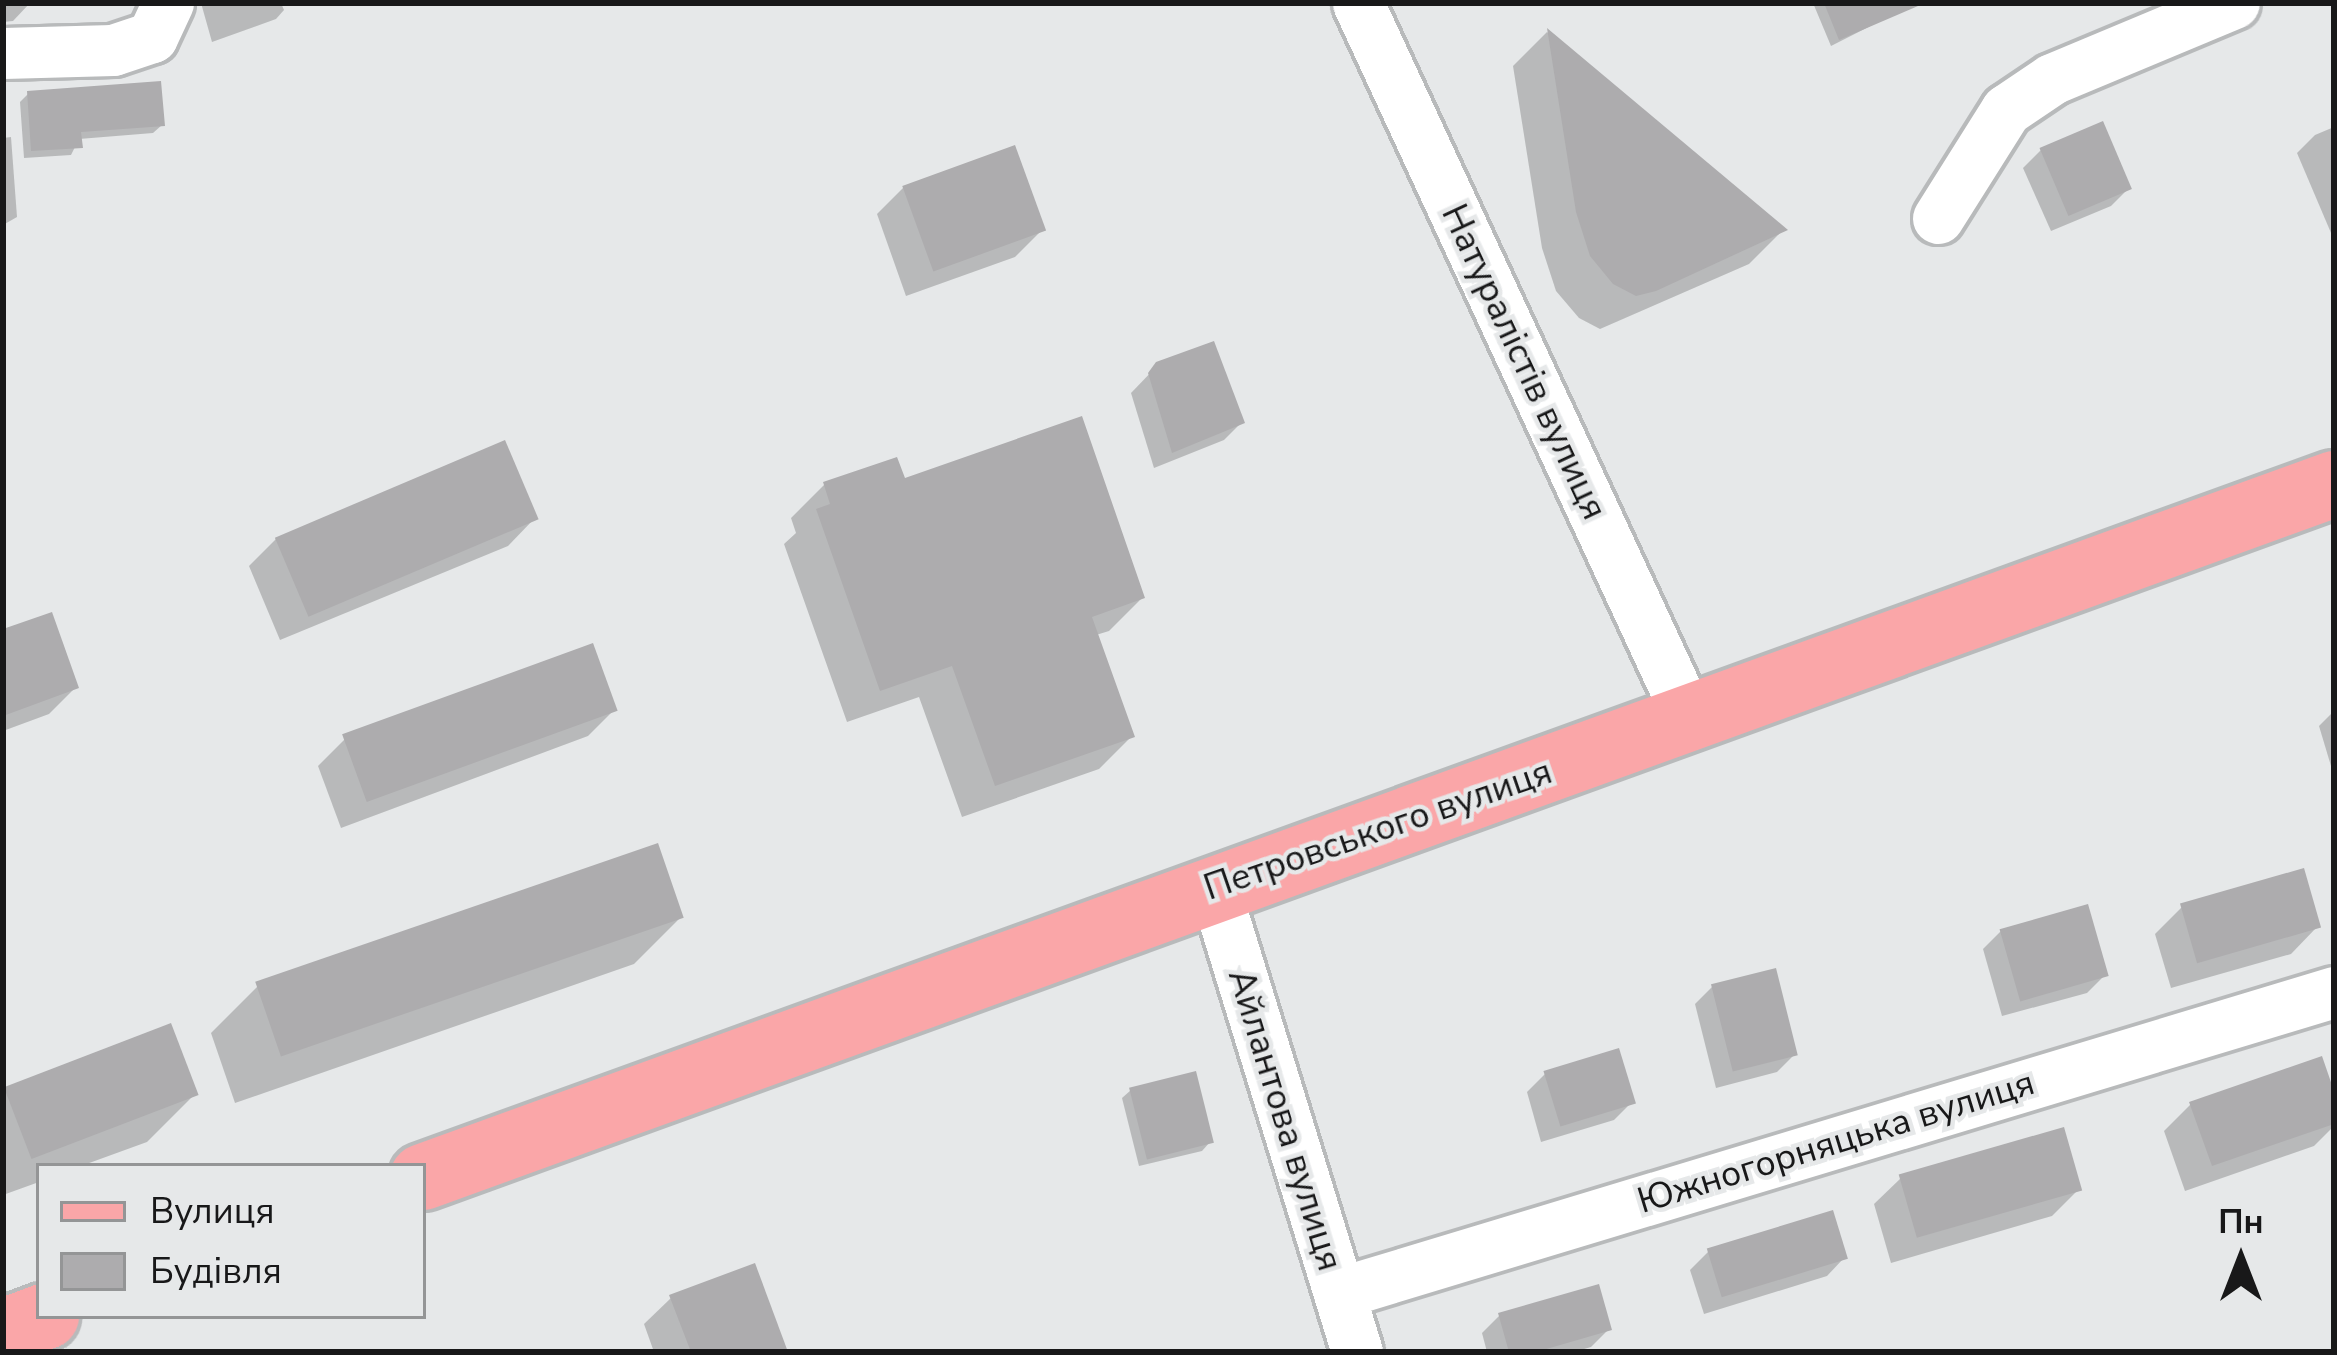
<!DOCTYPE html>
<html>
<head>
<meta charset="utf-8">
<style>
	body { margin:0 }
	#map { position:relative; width:2337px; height:1355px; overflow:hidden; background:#e6e8e9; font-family:"Nunito Sans",sans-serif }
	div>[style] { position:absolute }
	.shadow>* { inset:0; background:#0003 }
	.building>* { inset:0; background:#adacae; transform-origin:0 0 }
	.roads { filter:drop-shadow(3px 0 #b8babb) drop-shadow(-3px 0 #b8babb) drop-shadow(0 3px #b8babb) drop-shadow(0 -3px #b8babb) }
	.minor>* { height:51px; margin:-25.5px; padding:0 25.5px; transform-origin:25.5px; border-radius:25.5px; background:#fff }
	.major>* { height:66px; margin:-33px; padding:0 33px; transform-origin:33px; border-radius:33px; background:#faa6a8 }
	span { translate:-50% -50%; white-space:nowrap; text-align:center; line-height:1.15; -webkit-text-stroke:9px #e6e8e9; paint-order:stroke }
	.street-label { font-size:36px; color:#181819 }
	.frame { position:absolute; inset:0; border:6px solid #181819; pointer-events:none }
	.legend { position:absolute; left:36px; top:1163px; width:390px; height:156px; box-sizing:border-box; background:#e6e8e9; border:3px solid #949596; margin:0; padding:15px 21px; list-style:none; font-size:36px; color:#181819 }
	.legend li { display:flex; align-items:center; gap:24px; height:60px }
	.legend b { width:60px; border:3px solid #949596 }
	.north { position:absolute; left:2181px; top:1199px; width:120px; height:120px; -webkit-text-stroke:9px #e6e8e9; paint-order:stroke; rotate:0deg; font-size:33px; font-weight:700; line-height:48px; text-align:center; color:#181819 }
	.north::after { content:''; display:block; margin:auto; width:42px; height:54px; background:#181819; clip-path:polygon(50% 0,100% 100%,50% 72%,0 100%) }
</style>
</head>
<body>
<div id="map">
	<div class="shadow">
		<i style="clip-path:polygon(3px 3px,30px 3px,13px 21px,3px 22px)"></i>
		<i style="clip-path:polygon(201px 3px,281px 3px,284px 10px,276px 19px,212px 42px)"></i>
		<i style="clip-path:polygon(1813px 3px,1892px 3px,1896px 13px,1831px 46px)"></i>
		<i style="clip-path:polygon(1547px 32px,1783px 230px,1749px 264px,1600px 329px,1579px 318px,1556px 291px,1542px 248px,1513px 66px)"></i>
		<i style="clip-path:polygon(28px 94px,162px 125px,153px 133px,79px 139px,71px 155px,24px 158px,20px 102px)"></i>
		<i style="clip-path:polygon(2334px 127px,2334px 240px,2297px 153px,2315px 135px)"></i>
		<i style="clip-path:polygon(11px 137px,17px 217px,3px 225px,3px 138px)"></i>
		<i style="clip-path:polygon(2041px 150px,2129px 188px,2111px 206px,2051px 231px,2023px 168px)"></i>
		<i style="clip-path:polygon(904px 187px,1042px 230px,1015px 257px,906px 296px,877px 214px)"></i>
		<i style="clip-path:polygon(1158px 365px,1242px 422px,1224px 440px,1154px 468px,1131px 393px)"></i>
		<i style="clip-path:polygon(903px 482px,1142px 598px,1109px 631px,1096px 635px,1132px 736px,1099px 769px,962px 817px,919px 697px,847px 722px,784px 544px,796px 533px,791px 518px,824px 485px)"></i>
		<i style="clip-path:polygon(534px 519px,508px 546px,280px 640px,249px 566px,276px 539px)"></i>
		<i style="clip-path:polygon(3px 633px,76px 687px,49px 714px,3px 731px)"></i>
		<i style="clip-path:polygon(615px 709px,588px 736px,341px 828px,318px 766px,345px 739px)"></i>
		<i style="clip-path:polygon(2334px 711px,2334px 776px,2319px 726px)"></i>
		<i style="clip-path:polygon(2182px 907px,2317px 927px,2291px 954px,2171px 988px,2155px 934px)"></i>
		<i style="clip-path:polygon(681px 917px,634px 964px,235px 1103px,211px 1033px,258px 986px)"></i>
		<i style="clip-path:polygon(2001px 931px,2105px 975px,2087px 993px,2002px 1016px,1983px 949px)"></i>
		<i style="clip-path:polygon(1713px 986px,1795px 1054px,1777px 1072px,1716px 1088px,1695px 1004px)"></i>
		<i style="clip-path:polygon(1545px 1074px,1632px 1102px,1614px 1120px,1541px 1142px,1527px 1092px)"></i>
		<i style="clip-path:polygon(3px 1088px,194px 1095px,147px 1142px,81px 1166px,39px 1166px,39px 1182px,3px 1195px)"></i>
		<i style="clip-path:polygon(1131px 1090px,1210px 1142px,1202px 1151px,1139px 1166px,1122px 1098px)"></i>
		<i style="clip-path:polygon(2334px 1100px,2334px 1126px,2314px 1146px,2185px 1191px,2164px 1131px,2190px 1105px)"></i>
		<i style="clip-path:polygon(1901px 1178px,2079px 1189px,2052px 1216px,1891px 1263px,1874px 1204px)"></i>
		<i style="clip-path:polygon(1708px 1252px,1844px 1258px,1827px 1276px,1704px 1314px,1690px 1270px)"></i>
		<i style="clip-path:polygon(671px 1298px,785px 1352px,654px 1352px,644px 1324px)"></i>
		<i style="clip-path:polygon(1500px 1315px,1609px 1329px,1591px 1347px,1574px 1352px,1487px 1352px,1482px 1333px)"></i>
	</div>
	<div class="building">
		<i style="clip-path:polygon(1824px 3px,1925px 3px,1839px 40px)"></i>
		<i style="clip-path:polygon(1547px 28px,1788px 230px,1656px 291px,1636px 296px,1613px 284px,1590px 256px,1576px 212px)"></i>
		<i style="clip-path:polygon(161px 81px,165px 126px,81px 132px,83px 148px,31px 151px,27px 91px)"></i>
		<i style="left:2103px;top:121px;width:74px;height:69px;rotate:67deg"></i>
		<i style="left:1015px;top:145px;width:91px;height:120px;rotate:70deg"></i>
		<i style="clip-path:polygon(1214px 341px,1245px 423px,1172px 453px,1148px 373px,1156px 362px)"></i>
		<i style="clip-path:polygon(1082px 416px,1145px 598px,1092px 617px,1135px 737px,995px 786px,952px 666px,880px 691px,816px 509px,830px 504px,823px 482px,897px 457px,905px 478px)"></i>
		<i style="left:505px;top:440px;width:86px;height:250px;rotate:67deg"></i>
		<i style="clip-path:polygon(52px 612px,79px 688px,3px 716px,3px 629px)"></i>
		<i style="left:593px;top:643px;width:72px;height:267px;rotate:70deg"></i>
		<i style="left:658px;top:843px;width:79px;height:426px;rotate:71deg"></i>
		<i style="left:2304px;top:868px;width:62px;height:129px;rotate:74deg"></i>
		<i style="left:2088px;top:904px;width:75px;height:92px;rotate:74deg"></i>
		<i style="left:1776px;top:968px;width:90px;height:67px;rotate:76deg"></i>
		<i style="left:171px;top:1023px;width:77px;height:179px;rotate:69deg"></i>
		<i style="left:1619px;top:1048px;width:58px;height:79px;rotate:73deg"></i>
		<i style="clip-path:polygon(2322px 1056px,2334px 1091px,2334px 1124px,2212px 1166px,2189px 1102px)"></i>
		<i style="left:1196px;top:1071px;width:74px;height:69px;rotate:76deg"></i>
		<i style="left:2064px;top:1127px;width:66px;height:172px;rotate:74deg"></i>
		<i style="left:1833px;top:1210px;width:51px;height:132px;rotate:73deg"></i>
		<i style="clip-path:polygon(755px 1263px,788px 1352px,691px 1352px,669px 1295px)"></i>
		<i style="clip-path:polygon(1599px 1284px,1612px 1330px,1536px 1352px,1509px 1352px,1498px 1313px)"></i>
	</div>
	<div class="roads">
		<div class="minor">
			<i style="left:1358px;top:3px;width:791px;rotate:65.18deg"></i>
			<i style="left:3px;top:53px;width:110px;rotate:-1.6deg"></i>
			<i style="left:113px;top:50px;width:41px;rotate:-18.4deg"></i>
			<i style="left:152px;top:37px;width:38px;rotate:-65deg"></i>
			<i style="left:1938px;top:218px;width:128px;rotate:-57.8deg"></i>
			<i style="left:2006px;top:110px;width:55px;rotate:-34deg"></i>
			<i style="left:2052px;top:79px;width:197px;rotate:-22.7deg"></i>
			<i style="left:1214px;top:887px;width:486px;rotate:72.9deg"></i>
			<i style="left:1339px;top:1293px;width:1040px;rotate:-16.83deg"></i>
		</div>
		<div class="major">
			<i style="left:423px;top:1177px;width:2033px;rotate:-19.93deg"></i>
			<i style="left:3px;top:1332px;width:46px;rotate:-20.4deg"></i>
		</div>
	</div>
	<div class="street-label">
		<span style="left:1524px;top:362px;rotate:65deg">Натуралістів вулиця</span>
		<span style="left:1378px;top:830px;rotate:-19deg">Петровського вулиця</span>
		<span style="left:1285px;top:1120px;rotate:73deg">Айлантова вулиця</span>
		<span style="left:1836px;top:1142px;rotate:-17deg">Южногорняцька вулиця</span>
	</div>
	<div class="frame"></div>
	<ul class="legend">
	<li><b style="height:15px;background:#faa6a8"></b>Вулиця</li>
	<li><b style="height:33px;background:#adacae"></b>Будівля</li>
	</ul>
	<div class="north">Пн</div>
</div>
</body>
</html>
